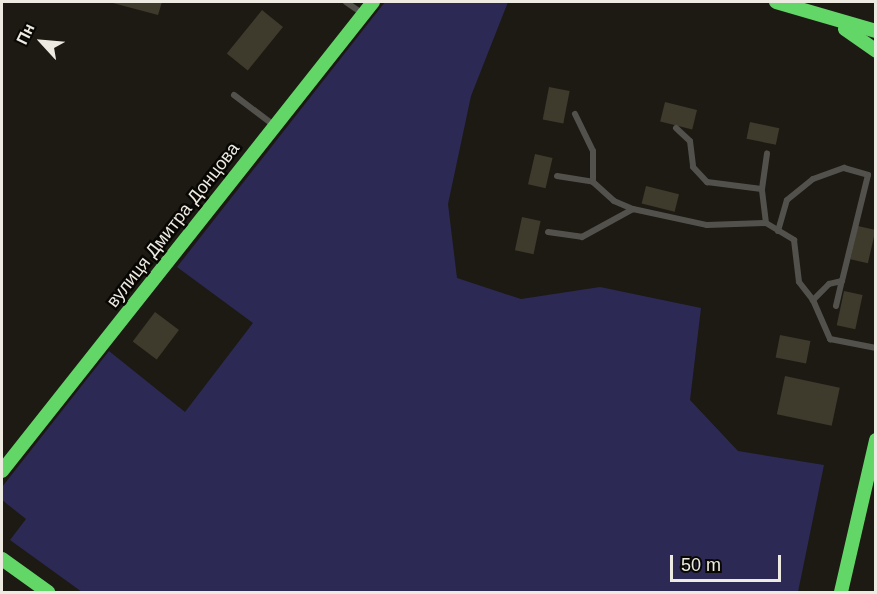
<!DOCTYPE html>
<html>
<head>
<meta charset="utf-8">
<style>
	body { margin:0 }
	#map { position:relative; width:877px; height:594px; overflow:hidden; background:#1c1a13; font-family:Helvetica,sans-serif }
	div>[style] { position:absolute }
	.green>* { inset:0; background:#2c2955 }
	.building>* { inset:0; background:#3e3a2c; transform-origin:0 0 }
	.lane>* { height:6px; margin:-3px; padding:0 3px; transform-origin:3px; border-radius:3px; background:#53514c }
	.fast>* { height:14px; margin:-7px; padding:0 7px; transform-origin:7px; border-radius:7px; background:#63d668 }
	span { translate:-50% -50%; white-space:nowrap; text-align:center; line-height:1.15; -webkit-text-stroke:5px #080703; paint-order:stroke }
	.street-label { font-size:18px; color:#edeae1 }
	.frame { position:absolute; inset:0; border:3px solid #edeae1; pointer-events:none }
	.north { position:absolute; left:12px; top:12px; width:60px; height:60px; -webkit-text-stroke:4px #080703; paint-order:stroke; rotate:296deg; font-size:16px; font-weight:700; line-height:24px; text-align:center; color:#edeae1 }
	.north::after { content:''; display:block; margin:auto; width:21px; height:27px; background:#edeae1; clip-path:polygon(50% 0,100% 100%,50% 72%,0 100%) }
	.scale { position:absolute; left:670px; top:555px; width:111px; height:27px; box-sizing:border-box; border:3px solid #edeae1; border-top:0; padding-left:8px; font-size:18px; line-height:21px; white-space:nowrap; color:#edeae1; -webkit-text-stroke:4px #080703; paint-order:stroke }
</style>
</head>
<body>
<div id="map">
	<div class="green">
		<i style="clip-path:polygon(385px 2px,508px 2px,471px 96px,448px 204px,457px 278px,521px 299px,600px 287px,701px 308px,690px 400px,738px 451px,824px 465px,798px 592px,82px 592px,10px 540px,26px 519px,2px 500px,2px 487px,109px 351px,185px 412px,253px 323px,177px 267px)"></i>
	</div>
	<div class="building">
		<i style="clip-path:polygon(109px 2px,162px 2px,158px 15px)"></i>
		<i style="left:262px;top:10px;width:27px;height:56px;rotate:39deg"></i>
		<i style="left:549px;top:87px;width:21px;height:33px;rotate:11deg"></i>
		<i style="left:665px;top:102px;width:33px;height:20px;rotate:14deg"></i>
		<i style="left:750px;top:122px;width:30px;height:17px;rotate:12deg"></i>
		<i style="left:535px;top:154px;width:18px;height:31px;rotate:13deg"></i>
		<i style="left:646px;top:186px;width:34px;height:18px;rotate:14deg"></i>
		<i style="left:522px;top:217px;width:19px;height:34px;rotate:12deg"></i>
		<i style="left:858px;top:226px;width:18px;height:34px;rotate:13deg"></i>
		<i style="left:844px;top:291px;width:19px;height:35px;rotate:12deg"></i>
		<i style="left:155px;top:312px;width:30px;height:37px;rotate:37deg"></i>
		<i style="left:780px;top:335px;width:31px;height:23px;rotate:11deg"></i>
		<i style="left:785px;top:376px;width:56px;height:39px;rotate:12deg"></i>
	</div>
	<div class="lane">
		<i style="left:346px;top:2px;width:19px;rotate:35deg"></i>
		<i style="left:234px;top:95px;width:51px;rotate:37.1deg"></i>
		<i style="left:575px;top:114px;width:41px;rotate:64.1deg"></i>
		<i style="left:593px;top:151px;width:31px;rotate:90deg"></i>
		<i style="left:676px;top:128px;width:19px;rotate:43deg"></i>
		<i style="left:690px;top:141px;width:26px;rotate:83deg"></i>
		<i style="left:693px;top:167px;width:21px;rotate:47deg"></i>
		<i style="left:707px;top:182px;width:55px;rotate:7.3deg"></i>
		<i style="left:557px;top:176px;width:36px;rotate:9deg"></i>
		<i style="left:593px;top:182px;width:28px;rotate:42deg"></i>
		<i style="left:614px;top:201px;width:21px;rotate:23deg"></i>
		<i style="left:766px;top:223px;width:34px;rotate:-97deg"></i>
		<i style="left:762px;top:189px;width:36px;rotate:-82deg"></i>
		<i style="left:778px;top:231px;width:32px;rotate:-74deg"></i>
		<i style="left:787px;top:200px;width:33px;rotate:-39deg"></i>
		<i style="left:813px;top:179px;width:33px;rotate:-20deg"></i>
		<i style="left:844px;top:168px;width:25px;rotate:16deg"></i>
		<i style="left:868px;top:175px;width:109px;rotate:103.8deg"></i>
		<i style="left:842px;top:281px;width:13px;rotate:167deg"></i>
		<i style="left:829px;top:284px;width:23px;rotate:135deg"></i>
		<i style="left:548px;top:232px;width:34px;rotate:8deg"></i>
		<i style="left:582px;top:237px;width:58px;rotate:-28.8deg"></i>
		<i style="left:633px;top:209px;width:76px;rotate:12.2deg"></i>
		<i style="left:707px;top:225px;width:59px;rotate:-1.9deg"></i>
		<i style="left:766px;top:223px;width:33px;rotate:31deg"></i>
		<i style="left:794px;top:240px;width:42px;rotate:83.2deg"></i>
		<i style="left:799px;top:282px;width:23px;rotate:52deg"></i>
		<i style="left:813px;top:300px;width:43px;rotate:66.4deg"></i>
		<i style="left:830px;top:339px;width:47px;rotate:11.1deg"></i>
		<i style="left:836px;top:306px;width:26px;rotate:-77deg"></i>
	</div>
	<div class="fast">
		<i style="left:776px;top:2px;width:104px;rotate:16.2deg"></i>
		<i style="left:845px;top:29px;width:38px;rotate:35deg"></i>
		<i style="left:2px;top:471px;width:598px;rotate:-51.65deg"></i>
		<i style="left:2px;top:559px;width:57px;rotate:35.7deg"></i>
		<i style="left:841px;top:592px;width:156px;rotate:-77deg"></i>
	</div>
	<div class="street-label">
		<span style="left:173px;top:225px;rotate:-52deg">вулиця Дмитра Донцова</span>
	</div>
	<div class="frame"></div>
	<div class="north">Пн</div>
	<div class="scale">50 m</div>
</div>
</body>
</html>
